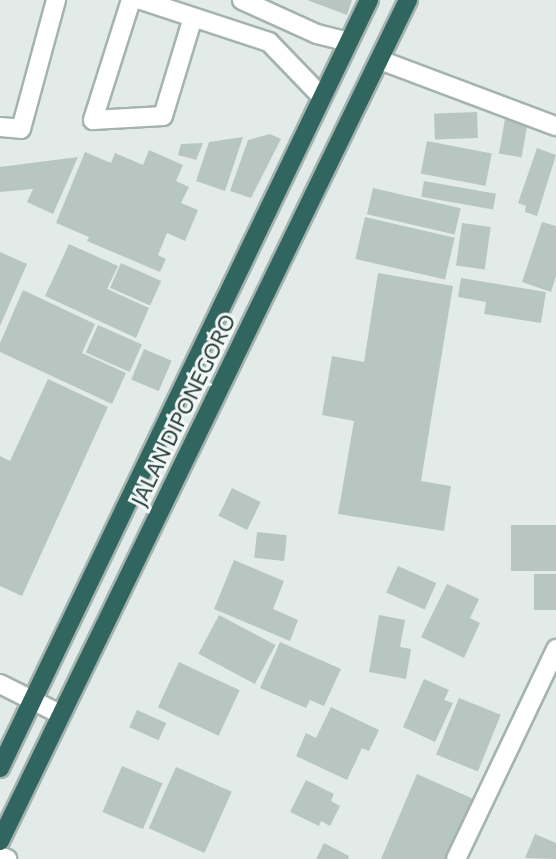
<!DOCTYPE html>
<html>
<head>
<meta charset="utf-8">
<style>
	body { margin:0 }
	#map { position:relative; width:556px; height:859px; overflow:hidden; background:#e2ebe8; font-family:Commissioner,sans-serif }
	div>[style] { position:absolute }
	.building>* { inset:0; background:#b8c6c2; transform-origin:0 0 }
	.roads { filter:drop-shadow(2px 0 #a5b3af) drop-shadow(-2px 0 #a5b3af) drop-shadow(0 2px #a5b3af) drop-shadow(0 -2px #a5b3af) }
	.minor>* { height:18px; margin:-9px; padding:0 9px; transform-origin:9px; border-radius:9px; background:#fff }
	.highway>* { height:18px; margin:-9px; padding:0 9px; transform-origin:9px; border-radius:9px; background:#316560 }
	span { translate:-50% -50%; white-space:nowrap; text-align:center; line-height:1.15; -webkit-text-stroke:6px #f3f8f6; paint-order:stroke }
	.street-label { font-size:21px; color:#233b37 }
</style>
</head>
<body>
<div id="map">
	<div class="building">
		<i style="clip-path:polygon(307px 0,352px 0,347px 15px)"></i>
		<i style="left:477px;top:112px;width:26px;height:43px;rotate:88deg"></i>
		<i style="left:505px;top:119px;width:23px;height:35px;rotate:10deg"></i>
		<i style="clip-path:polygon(270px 134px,281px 139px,251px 198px,230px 191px,248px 140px)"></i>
		<i style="clip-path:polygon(243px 137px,225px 191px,196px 181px,209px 142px)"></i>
		<i style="left:427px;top:141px;width:66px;height:33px;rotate:11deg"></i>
		<i style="clip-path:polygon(203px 143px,196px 160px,178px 155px,181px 144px)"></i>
		<i style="clip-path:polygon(537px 148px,556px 155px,537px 216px,525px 212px,526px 206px,518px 203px)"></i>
		<i style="clip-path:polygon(149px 150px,183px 165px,176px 181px,189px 187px,181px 203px,198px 210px,185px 241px,167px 233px,158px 255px,166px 259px,160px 272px,87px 241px,89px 237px,56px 223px,85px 152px,111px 163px,115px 153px,143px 165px)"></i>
		<i style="clip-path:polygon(78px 157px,53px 214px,27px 202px,33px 189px,0 192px,0 167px)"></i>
		<i style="left:424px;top:181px;width:73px;height:16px;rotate:10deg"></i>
		<i style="left:373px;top:188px;width:90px;height:27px;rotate:13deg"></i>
		<i style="left:365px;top:217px;width:92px;height:43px;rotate:13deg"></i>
		<i style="clip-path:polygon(542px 222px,556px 226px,556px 276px,551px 292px,522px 282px)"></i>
		<i style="left:462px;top:223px;width:29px;height:43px;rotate:8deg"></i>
		<i style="clip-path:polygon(69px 244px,118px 266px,107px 289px,149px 308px,136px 338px,45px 296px)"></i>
		<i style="clip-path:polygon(0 252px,27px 264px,0 326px)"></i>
		<i style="left:121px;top:263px;width:44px;height:27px;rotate:24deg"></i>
		<i style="clip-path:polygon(378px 273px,453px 286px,421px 481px,451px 486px,444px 531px,338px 514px,354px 421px,322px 415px,332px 356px,364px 362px)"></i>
		<i style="clip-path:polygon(461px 278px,546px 292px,541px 323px,484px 314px,486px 302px,458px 297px)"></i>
		<i style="clip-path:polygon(23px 290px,95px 324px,82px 353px,126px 373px,112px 404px,0 352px,0 343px)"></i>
		<i style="left:98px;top:325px;width:48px;height:30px;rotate:24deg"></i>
		<i style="left:144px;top:349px;width:30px;height:33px;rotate:23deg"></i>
		<i style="clip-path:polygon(48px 379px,108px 407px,22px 596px,0 586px,0 456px,10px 461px)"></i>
		<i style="left:232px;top:488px;width:32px;height:31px;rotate:26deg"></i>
		<i style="left:556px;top:525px;width:46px;height:45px;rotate:90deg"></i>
		<i style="left:257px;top:532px;width:30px;height:26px;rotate:6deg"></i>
		<i style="clip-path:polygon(234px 560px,284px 581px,273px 609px,298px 620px,290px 641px,214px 609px)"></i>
		<i style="left:398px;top:566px;width:42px;height:29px;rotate:24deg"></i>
		<i style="left:556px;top:574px;width:36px;height:22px;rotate:90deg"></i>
		<i style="clip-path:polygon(447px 584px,479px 599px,470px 618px,480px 623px,464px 658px,421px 637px)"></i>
		<i style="left:219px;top:615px;width:64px;height:44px;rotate:28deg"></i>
		<i style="clip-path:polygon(379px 615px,405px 620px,400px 647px,411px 649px,406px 679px,369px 672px)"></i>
		<i style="clip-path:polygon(280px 642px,341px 669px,324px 706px,310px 700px,306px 708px,260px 688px)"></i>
		<i style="left:179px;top:662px;width:67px;height:50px;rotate:25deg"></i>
		<i style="clip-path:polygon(424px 679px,449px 690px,444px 700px,453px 703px,435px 742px,403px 727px)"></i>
		<i style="left:459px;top:698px;width:45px;height:61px;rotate:22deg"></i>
		<i style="clip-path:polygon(331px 707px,379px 730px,369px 751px,362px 748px,347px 780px,296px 756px,306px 733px,316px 738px)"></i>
		<i style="left:137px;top:710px;width:32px;height:19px;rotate:24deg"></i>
		<i style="left:122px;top:766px;width:44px;height:50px;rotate:23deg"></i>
		<i style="left:176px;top:767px;width:61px;height:67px;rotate:24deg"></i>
		<i style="clip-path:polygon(417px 774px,478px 801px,453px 859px,381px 859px)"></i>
		<i style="clip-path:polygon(306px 780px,334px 794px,331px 801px,340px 806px,330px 826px,321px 821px,319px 826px,290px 812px)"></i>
		<i style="clip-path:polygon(535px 834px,556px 843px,556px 859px,525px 858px)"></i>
		<i style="clip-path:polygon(324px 843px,349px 856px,348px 859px,316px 859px)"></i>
	</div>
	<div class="roads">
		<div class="minor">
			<i style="left:131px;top:0;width:126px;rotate:107.6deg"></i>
			<i style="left:93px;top:120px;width:70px;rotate:-3.3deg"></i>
			<i style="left:163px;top:116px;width:103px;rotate:-73.1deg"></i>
			<i style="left:141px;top:0;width:135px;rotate:18.2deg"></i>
			<i style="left:269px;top:42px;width:75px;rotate:46.1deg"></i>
			<i style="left:242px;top:0;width:82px;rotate:24.4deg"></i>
			<i style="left:317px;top:34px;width:32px;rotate:14deg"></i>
			<i style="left:380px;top:60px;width:188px;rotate:20.6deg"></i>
			<i style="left:0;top:127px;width:21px;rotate:5deg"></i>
			<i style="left:21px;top:129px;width:134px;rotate:-74.8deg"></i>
			<i style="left:0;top:684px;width:67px;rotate:26.6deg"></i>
			<i style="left:0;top:856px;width:8px;rotate:23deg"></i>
			<i style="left:456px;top:859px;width:233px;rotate:-64.5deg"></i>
		</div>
		<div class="highway">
			<i style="left:0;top:768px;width:852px;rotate:-64.34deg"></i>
			<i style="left:0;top:841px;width:935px;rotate:-64.12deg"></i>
		</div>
	</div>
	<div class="street-label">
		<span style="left:183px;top:410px;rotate:-64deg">JALAN DIPONEGORO</span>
	</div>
</div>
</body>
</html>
